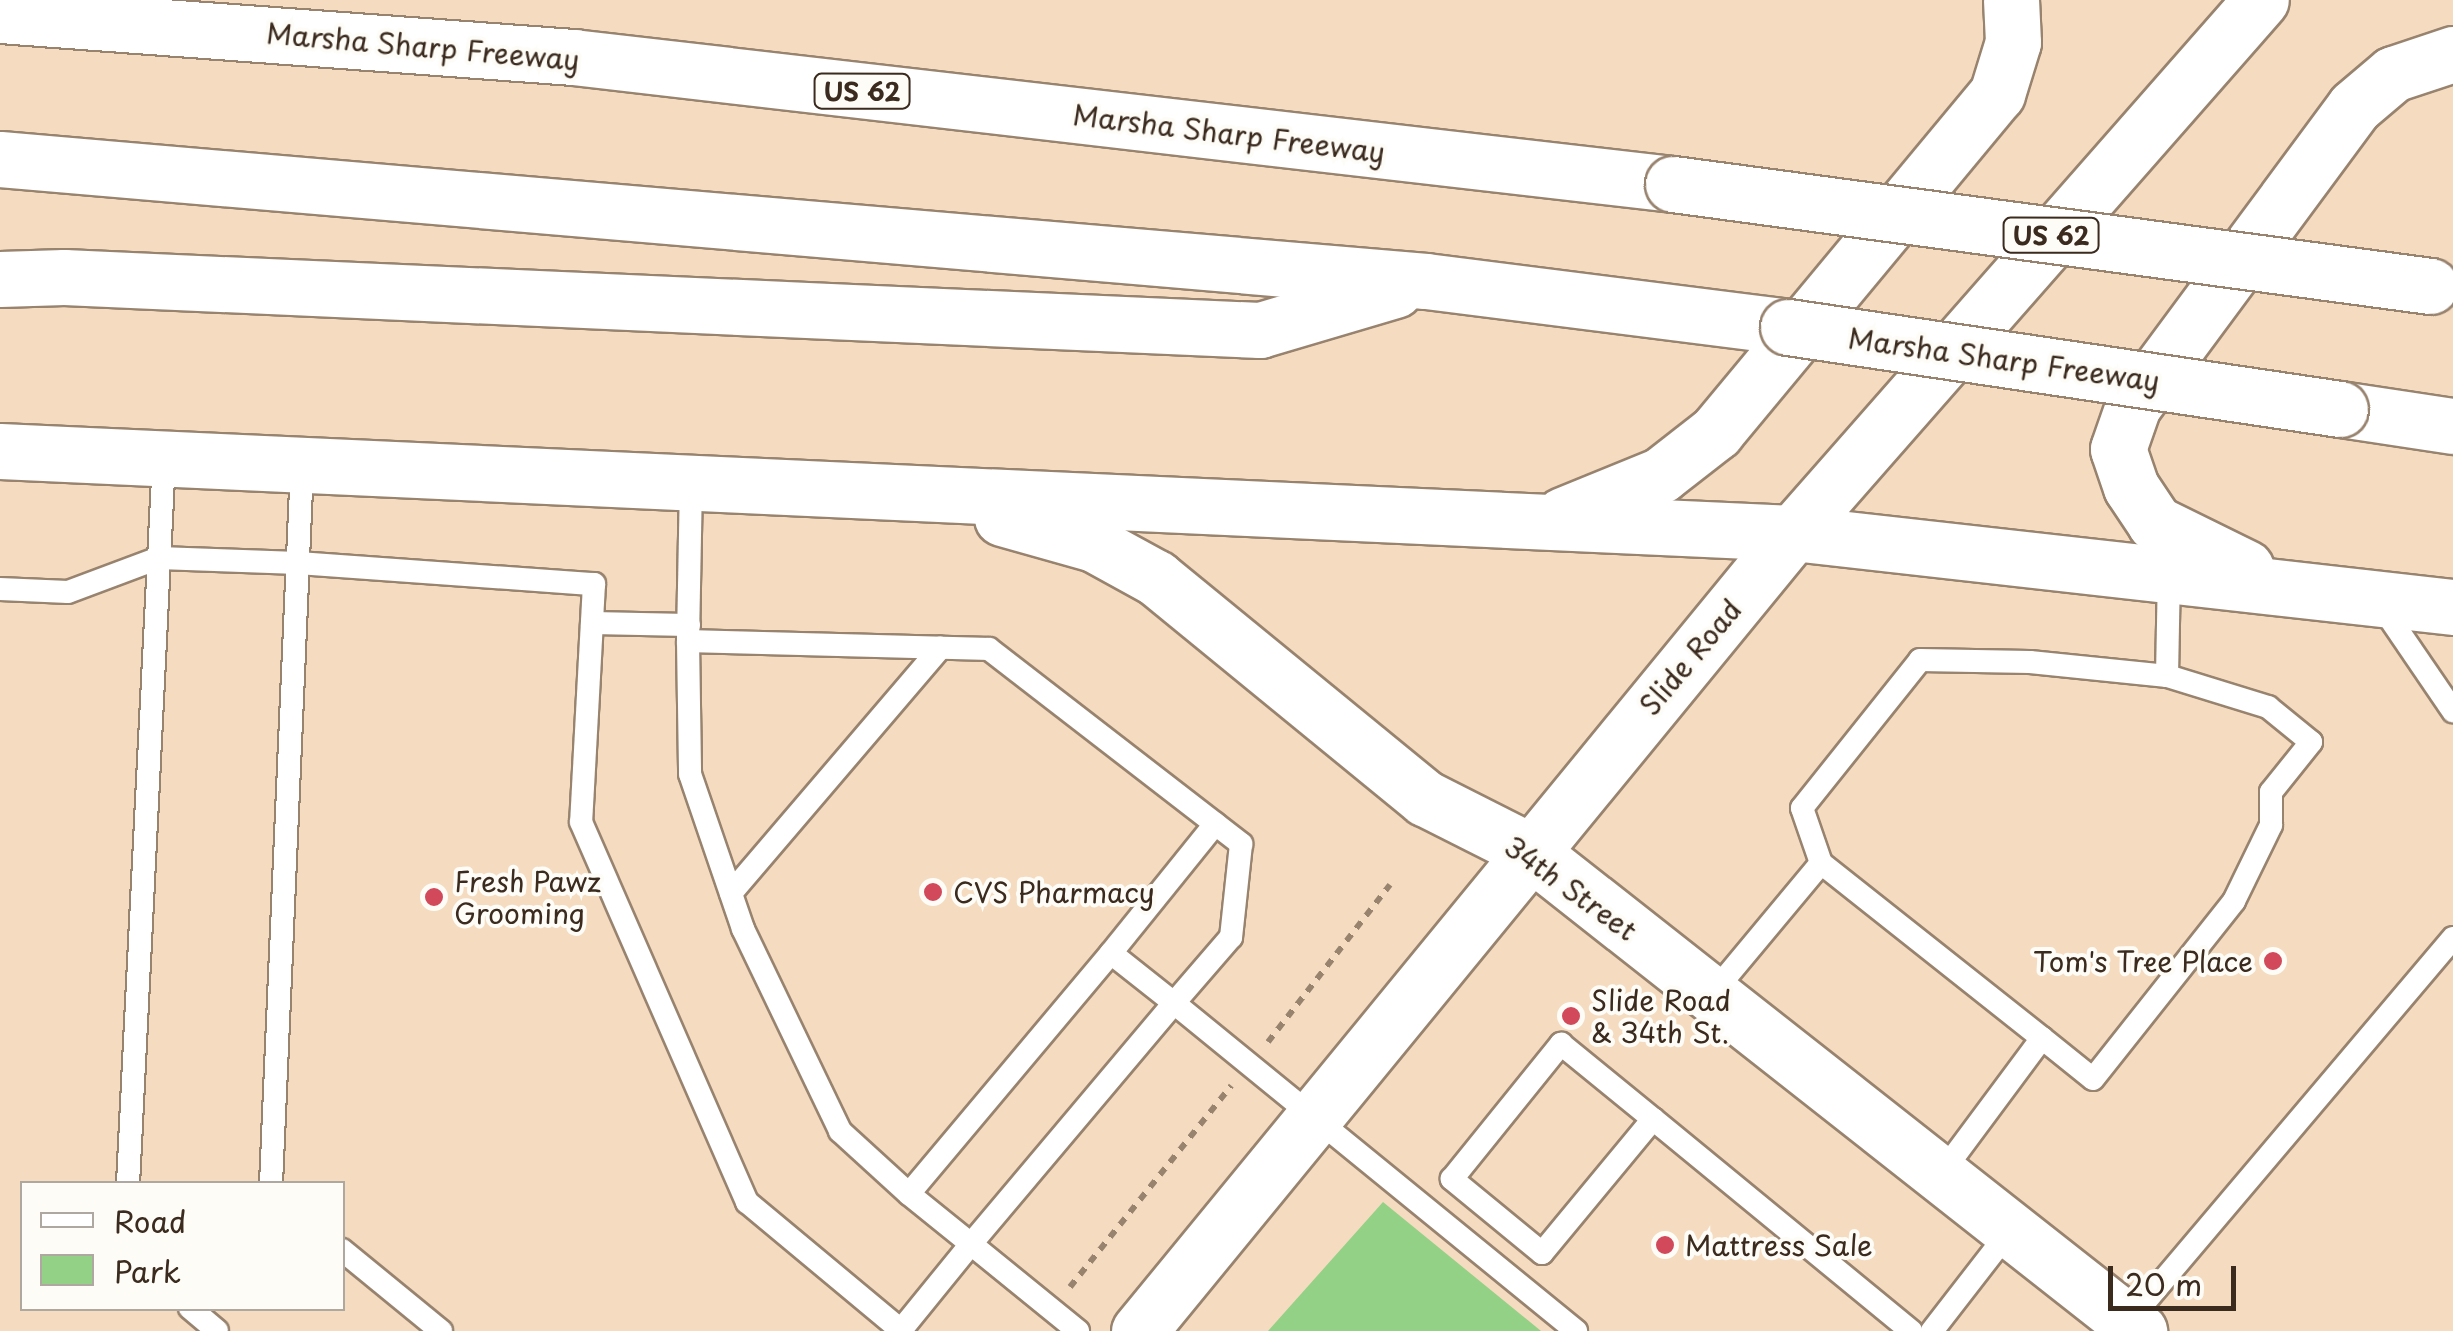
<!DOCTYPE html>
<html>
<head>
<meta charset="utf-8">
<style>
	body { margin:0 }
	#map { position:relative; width:2453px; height:1331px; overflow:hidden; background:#f5dcc0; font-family:"Playpen Sans",sans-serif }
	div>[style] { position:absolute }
	.green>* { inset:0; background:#93d186 }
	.path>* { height:6px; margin-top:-3px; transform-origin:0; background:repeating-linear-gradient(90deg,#98836f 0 8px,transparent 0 16px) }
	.roads { filter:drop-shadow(2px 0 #98836f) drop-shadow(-2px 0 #98836f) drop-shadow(0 2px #98836f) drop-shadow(0 -2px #98836f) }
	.lane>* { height:22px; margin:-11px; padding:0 11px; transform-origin:11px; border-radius:11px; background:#fff }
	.secondary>* { height:55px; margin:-27.5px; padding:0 27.5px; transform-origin:27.5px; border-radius:27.5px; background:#fff }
	.highway>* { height:55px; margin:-27.5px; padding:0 27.5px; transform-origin:27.5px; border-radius:27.5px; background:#fff }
	.bridges { filter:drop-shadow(2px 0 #98836f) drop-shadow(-2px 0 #98836f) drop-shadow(0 2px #98836f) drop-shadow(0 -2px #98836f) }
	.highway-bridge>* { height:55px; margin:-27.5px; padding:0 27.5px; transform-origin:27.5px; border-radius:27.5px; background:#fff }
	.dots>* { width:28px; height:28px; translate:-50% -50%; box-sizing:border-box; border:5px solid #fdfcf7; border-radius:50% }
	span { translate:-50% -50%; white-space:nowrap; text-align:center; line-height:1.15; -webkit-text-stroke:8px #fdfcf7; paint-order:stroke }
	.shield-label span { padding:2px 8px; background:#fdfcf7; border:2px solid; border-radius:8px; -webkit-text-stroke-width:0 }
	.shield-label { font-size:25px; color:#3b2a1e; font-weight:700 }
	.street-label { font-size:28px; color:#3b2a1e }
	.poi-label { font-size:28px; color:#3b2a1e }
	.left { translate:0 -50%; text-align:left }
	.right { translate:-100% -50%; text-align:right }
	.legend { position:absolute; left:20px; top:1181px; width:325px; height:130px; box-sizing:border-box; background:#fdfcf7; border:2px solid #afa8a0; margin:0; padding:12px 18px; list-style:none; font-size:30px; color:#3b2a1e }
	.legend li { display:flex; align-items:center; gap:20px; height:50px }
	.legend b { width:50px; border:2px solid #afa8a0 }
	.scale { position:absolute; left:2108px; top:1266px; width:128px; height:45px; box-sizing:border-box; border:5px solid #3b2a1e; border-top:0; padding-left:12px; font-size:30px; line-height:35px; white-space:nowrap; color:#3b2a1e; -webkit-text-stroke:8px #fdfcf7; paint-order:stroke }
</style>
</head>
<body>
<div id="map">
	<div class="green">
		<i style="clip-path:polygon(1383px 1202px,1541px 1331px,1268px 1331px)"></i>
	</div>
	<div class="path">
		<i style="left:1268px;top:1042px;width:199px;rotate:-52.2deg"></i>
		<i style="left:1070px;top:1287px;width:258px;rotate:-51.3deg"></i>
	</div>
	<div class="roads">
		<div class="lane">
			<i style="left:691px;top:483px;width:158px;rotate:91.1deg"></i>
			<i style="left:688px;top:641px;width:301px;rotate:1.5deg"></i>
			<i style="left:989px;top:649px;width:319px;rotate:37.7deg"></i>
			<i style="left:1241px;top:844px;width:94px;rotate:96.1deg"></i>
			<i style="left:1231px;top:937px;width:87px;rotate:130.8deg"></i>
			<i style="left:1174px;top:1003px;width:80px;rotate:-141.6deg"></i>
			<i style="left:1111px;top:953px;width:314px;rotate:130deg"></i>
			<i style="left:909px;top:1194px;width:80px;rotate:38.9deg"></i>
			<i style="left:971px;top:1244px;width:315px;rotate:-49.9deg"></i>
			<i style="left:1174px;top:1003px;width:519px;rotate:39.21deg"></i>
			<i style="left:0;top:589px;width:68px;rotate:2.5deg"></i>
			<i style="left:68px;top:592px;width:97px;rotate:-20.5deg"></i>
			<i style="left:159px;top:558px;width:139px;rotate:2.1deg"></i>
			<i style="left:298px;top:563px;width:297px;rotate:4.1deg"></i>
			<i style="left:594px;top:584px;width:238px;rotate:93.1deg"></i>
			<i style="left:581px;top:822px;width:415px;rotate:66.4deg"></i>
			<i style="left:747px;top:1202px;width:202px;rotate:39.8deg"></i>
			<i style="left:2380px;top:604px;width:130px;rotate:55.7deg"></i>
			<i style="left:592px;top:623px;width:97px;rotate:1.2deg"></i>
			<i style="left:688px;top:641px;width:133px;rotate:89.1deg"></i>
			<i style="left:690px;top:774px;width:164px;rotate:71.1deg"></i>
			<i style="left:743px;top:929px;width:224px;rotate:64.3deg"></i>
			<i style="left:840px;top:1131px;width:93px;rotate:42.4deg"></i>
			<i style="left:1821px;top:863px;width:58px;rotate:-109.1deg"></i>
			<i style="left:1802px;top:808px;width:189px;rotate:-51.4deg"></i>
			<i style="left:1920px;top:660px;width:110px;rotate:1deg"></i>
			<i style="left:2030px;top:662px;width:138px;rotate:5.8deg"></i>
			<i style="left:2167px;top:676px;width:100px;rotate:-88.9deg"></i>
			<i style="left:731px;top:893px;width:323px;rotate:-49.5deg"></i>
			<i style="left:1111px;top:953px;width:166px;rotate:-51.1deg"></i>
			<i style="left:1712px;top:994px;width:170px;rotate:-50.2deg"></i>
			<i style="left:1821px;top:863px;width:282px;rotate:38.4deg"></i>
			<i style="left:2042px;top:1038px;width:169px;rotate:126.6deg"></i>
			<i style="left:2042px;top:1038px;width:65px;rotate:38.8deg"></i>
			<i style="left:2093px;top:1079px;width:227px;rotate:-51.6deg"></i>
			<i style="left:2234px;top:901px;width:85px;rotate:-64deg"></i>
			<i style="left:2271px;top:825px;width:33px;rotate:-90deg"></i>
			<i style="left:2271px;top:792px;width:64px;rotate:-51.3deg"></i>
			<i style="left:2311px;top:742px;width:55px;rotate:-140.9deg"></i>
			<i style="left:2268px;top:707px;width:106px;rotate:-162.9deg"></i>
			<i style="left:1653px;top:1119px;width:174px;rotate:129.6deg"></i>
			<i style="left:1542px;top:1253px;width:117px;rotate:-140.6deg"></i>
			<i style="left:1452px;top:1179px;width:174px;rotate:-51.1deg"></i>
			<i style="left:1561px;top:1044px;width:119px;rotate:39.2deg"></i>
			<i style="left:1653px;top:1119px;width:334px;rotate:39.4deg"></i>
			<i style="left:128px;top:1184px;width:727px;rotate:-87.16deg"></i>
			<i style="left:271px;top:1184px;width:721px;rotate:-87.53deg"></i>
			<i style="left:342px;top:1250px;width:128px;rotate:39.3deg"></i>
			<i style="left:190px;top:1308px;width:35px;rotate:40deg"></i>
			<i style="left:2128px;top:1322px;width:503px;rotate:-49.76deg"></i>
			<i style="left:901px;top:1330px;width:111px;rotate:-50.9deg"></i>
			<i style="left:971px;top:1244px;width:138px;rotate:39.1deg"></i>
			<i style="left:1932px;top:1331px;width:129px;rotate:-52.2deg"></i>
		</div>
		<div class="secondary">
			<i style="left:0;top:451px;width:1795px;rotate:2.62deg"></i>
			<i style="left:1793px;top:533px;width:664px;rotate:6.4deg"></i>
			<i style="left:1563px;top:515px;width:106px;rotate:-22.2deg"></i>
			<i style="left:1661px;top:475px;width:70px;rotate:-38deg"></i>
			<i style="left:1716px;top:432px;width:440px;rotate:-50.3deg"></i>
			<i style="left:1997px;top:94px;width:54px;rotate:-72.9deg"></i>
			<i style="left:2013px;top:42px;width:42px;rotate:-92.7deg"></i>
			<i style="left:1002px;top:518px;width:96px;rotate:15.8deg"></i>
			<i style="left:1094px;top:544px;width:71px;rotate:28.7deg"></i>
			<i style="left:1156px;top:578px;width:348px;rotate:39.3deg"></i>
			<i style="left:1425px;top:798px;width:115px;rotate:26.8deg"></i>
			<i style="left:1528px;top:850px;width:778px;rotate:38.21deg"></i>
			<i style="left:2246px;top:568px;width:102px;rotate:-153.7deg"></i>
			<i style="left:2155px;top:523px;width:43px;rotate:-123.7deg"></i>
			<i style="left:2131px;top:487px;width:40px;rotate:-108.9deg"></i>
			<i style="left:2118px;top:449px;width:46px;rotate:-70.8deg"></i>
			<i style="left:2133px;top:406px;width:372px;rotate:-53.5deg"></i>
			<i style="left:2354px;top:107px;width:51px;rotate:-40.2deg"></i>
			<i style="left:2393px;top:74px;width:63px;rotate:-18.4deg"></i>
			<i style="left:1139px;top:1331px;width:1032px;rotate:-50.66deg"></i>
			<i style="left:1793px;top:533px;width:709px;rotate:-48.72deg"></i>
		</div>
		<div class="highway">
			<i style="left:0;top:15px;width:575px;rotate:4.19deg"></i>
			<i style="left:573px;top:57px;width:1107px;rotate:6.59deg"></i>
			<i style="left:0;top:159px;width:1431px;rotate:4.89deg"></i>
			<i style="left:1426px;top:281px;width:365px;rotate:7.2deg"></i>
			<i style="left:0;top:279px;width:64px;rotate:-1.8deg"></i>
			<i style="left:64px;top:277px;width:1197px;rotate:2.54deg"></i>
			<i style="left:1260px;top:330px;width:141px;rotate:-16.5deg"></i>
			<i style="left:2340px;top:409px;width:114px;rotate:8.6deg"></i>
		</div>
	</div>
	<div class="bridges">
		<div class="highway-bridge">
			<i style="left:1673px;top:184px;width:764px;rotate:7.67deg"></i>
			<i style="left:1788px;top:327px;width:558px;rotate:8.45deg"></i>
		</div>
	</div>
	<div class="dots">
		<i style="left:933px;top:892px;background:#d1495b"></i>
		<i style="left:434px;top:897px;background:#d1495b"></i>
		<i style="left:2273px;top:961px;background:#d1495b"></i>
		<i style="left:1571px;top:1016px;background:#d1495b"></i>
		<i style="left:1665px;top:1245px;background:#d1495b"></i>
	</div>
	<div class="shield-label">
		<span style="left:862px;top:91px">US 62</span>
		<span style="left:2051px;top:235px">US 62</span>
	</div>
	<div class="street-label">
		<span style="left:423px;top:46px;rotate:5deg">Marsha Sharp Freeway</span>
		<span style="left:1229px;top:133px;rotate:7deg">Marsha Sharp Freeway</span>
		<span style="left:2004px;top:359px;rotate:8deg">Marsha Sharp Freeway</span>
		<span style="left:1690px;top:657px;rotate:-50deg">Slide Road</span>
		<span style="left:1571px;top:888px;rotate:36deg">34th Street</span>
	</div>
	<div class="poi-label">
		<span class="left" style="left:454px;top:897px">Fresh Pawz<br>Grooming</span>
		<span class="left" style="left:953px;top:892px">CVS Pharmacy</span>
		<span class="right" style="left:2253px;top:961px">Tom's Tree Place</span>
		<span class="left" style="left:1591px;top:1016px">Slide Road<br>&amp; 34th St.</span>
		<span class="left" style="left:1685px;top:1245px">Mattress Sale</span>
	</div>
	<ul class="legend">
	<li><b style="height:12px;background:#fff"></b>Road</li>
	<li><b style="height:28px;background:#93d186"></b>Park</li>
	</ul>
	<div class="scale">20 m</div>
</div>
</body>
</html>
